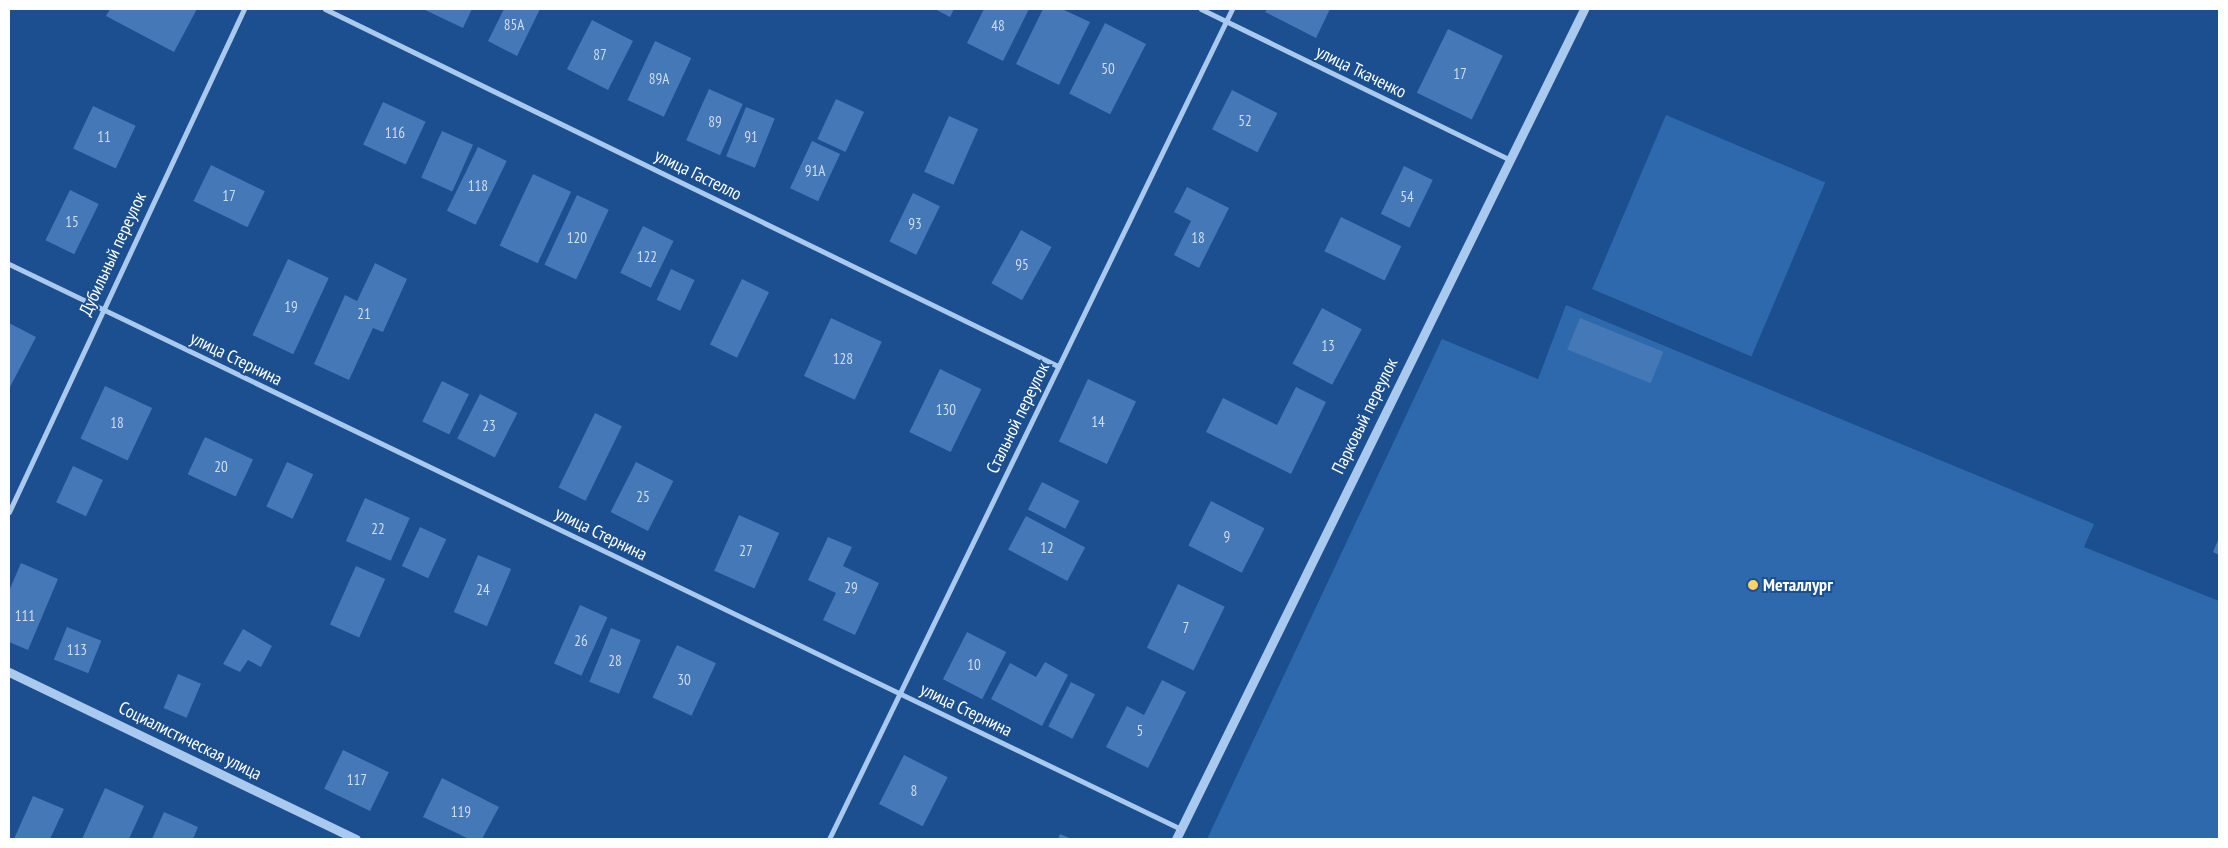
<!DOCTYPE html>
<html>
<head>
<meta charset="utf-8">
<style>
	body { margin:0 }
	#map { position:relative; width:2228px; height:848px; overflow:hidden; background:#1b4f8f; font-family:"PT Sans Narrow",sans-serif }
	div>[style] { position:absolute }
	.green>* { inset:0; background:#2e69ad; transform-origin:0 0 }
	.building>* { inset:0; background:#4478b7; transform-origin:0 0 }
	.minor>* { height:5px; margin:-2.5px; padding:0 2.5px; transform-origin:2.5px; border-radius:2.5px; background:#a9c9ee }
	.tertiary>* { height:9px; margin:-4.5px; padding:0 4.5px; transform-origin:4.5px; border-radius:4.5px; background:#a9c9ee }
	.dots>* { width:14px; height:14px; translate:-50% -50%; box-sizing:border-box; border:2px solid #1b4f8f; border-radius:50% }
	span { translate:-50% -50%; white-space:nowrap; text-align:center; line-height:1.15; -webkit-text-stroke:4px #1b4f8f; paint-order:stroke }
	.number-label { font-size:15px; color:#d0dded }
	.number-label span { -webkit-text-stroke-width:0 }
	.street-label { font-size:18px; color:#fff }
	.poi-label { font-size:18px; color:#fff; font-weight:700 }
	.left { translate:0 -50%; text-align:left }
	.frame { position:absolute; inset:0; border:10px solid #fff; pointer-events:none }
</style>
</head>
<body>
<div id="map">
	<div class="green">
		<i style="left:1666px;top:115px;width:173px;height:189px;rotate:23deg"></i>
		<i style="clip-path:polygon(1566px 305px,2094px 524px,2084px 547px,2219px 601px,2219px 839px,1207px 839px,1442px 339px,1538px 379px)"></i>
	</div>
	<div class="building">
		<i style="clip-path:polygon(110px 9px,197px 9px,174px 52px,106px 16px)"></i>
		<i style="clip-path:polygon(423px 9px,472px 9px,463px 28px)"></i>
		<i style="clip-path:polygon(504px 9px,540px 9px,517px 56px,488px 41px)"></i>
		<i style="clip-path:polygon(935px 9px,954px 9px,950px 17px)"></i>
		<i style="clip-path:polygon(984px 9px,1029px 9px,1003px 61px,967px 43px)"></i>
		<i style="clip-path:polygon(1043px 9px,1062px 9px,1090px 22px,1059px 85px,1016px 64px)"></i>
		<i style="clip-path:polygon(1267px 9px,1330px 9px,1316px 38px,1265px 12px)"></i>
		<i style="left:592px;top:20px;width:46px;height:55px;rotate:27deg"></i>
		<i style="left:1105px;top:23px;width:46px;height:79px;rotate:27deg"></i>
		<i style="left:1448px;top:29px;width:61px;height:71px;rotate:26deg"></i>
		<i style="left:655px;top:41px;width:40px;height:65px;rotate:25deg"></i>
		<i style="left:709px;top:89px;width:37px;height:56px;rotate:24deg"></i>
		<i style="left:1232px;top:90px;width:51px;height:44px;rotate:27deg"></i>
		<i style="left:836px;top:99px;width:31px;height:44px;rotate:25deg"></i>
		<i style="left:383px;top:102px;width:47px;height:47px;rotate:25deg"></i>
		<i style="left:93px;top:106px;width:47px;height:47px;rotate:25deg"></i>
		<i style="left:746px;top:107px;width:31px;height:53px;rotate:22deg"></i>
		<i style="left:949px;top:116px;width:32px;height:61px;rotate:24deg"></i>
		<i style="left:442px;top:131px;width:34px;height:51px;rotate:24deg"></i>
		<i style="left:812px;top:141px;width:31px;height:52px;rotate:25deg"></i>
		<i style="left:478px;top:147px;width:32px;height:71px;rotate:26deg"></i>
		<i style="left:211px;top:165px;width:60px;height:40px;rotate:26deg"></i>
		<i style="left:1404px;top:166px;width:32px;height:53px;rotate:26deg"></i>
		<i style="left:533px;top:174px;width:42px;height:79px;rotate:25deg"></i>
		<i style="clip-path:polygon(1187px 187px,1229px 208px,1199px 268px,1174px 255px,1191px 221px,1174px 212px)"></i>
		<i style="left:70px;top:190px;width:32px;height:56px;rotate:26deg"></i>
		<i style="left:913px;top:193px;width:30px;height:54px;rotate:26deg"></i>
		<i style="left:577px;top:195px;width:35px;height:77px;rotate:25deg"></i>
		<i style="left:1341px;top:217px;width:67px;height:38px;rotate:26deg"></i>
		<i style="left:643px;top:226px;width:34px;height:52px;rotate:26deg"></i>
		<i style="left:1021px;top:230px;width:35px;height:61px;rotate:29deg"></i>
		<i style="left:288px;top:259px;width:45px;height:84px;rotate:25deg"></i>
		<i style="clip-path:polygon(375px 263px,407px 279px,383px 332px,373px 328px,349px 380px,314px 364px,345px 295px,357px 301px)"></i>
		<i style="left:671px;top:269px;width:26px;height:34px;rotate:25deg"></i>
		<i style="left:742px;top:279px;width:30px;height:73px;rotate:26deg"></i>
		<i style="left:1322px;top:308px;width:45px;height:63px;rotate:28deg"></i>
		<i style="left:831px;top:318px;width:56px;height:64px;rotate:25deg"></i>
		<i style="left:1580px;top:318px;width:90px;height:34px;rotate:22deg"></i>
		<i style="clip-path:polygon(9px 323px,36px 337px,9px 389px)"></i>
		<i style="left:940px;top:369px;width:46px;height:70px;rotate:26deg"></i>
		<i style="left:1088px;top:379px;width:53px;height:69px;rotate:25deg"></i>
		<i style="left:442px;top:381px;width:30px;height:45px;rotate:26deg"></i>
		<i style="left:105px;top:386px;width:52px;height:58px;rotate:25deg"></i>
		<i style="clip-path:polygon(1296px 387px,1326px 402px,1291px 474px,1206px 432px,1223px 398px,1277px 425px)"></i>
		<i style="left:480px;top:394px;width:42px;height:50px;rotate:27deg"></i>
		<i style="left:595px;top:413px;width:30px;height:83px;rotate:26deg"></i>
		<i style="left:205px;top:437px;width:53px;height:41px;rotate:25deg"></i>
		<i style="left:287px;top:462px;width:29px;height:49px;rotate:25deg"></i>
		<i style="left:636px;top:462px;width:42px;height:56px;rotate:27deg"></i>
		<i style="left:73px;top:466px;width:33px;height:40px;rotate:25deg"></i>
		<i style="left:1042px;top:482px;width:42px;height:31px;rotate:27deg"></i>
		<i style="left:365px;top:498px;width:49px;height:47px;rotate:24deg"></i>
		<i style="left:1211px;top:501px;width:60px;height:50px;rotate:27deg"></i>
		<i style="left:739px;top:515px;width:44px;height:61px;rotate:24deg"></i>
		<i style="left:1026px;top:516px;width:67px;height:38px;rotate:28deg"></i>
		<i style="left:420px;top:527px;width:29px;height:43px;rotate:25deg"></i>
		<i style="clip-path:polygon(828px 537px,852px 547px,843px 566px,879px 583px,855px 635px,823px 620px,836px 593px,808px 580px)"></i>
		<i style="clip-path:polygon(2219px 538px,2219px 555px,2213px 552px)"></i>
		<i style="left:478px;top:555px;width:36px;height:62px;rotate:23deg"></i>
		<i style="clip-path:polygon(21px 563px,58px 579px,28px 650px,9px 642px,9px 591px)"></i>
		<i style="left:356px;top:566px;width:32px;height:64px;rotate:24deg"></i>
		<i style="left:1178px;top:584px;width:52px;height:71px;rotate:26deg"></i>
		<i style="left:580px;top:605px;width:30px;height:64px;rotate:24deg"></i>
		<i style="left:67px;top:627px;width:37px;height:35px;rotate:22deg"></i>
		<i style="left:611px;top:628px;width:32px;height:58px;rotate:22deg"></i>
		<i style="clip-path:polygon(243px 629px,272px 646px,261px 667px,248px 660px,240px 672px,223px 664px)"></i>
		<i style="left:967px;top:632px;width:44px;height:53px;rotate:27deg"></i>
		<i style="left:677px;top:645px;width:43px;height:58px;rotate:25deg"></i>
		<i style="clip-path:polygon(1045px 662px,1068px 675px,1042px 726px,991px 699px,1010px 663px,1036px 677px)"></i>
		<i style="left:178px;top:674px;width:25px;height:37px;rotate:23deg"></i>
		<i style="clip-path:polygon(1162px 680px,1186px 692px,1148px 768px,1106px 747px,1127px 706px,1144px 715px)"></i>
		<i style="left:1071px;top:682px;width:27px;height:50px;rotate:27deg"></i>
		<i style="left:343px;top:750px;width:51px;height:43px;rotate:26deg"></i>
		<i style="left:904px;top:755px;width:49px;height:55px;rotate:27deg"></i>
		<i style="clip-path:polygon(442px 778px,499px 807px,482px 839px,469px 839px,423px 817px)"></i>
		<i style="clip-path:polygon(105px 788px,144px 806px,129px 839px,82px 839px)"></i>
		<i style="clip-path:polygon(33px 796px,64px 809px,50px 839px,14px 839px)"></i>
		<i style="clip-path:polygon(164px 812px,198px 827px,193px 839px,152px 839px)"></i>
		<i style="clip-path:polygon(1060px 834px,1072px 839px,1058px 839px)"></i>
	</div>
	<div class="minor">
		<i style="left:325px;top:9px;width:815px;rotate:25.97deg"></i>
		<i style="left:1201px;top:9px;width:342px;rotate:26deg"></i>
		<i style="left:9px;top:264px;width:1301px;rotate:25.74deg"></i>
		<i style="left:9px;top:512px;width:555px;rotate:-64.96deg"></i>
		<i style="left:829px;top:839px;width:923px;rotate:-64.1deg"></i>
	</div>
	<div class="tertiary">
		<i style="left:9px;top:672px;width:385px;rotate:25.7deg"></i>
		<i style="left:1176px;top:839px;width:925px;rotate:-63.82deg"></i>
	</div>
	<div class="dots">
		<i style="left:1753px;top:585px;background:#ffd166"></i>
	</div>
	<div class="number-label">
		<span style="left:514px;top:25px">85А</span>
		<span style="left:998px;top:26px">48</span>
		<span style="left:600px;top:55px">87</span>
		<span style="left:1108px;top:69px">50</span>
		<span style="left:1460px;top:74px">17</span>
		<span style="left:659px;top:79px">89А</span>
		<span style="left:1245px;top:121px">52</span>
		<span style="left:715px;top:122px">89</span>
		<span style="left:395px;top:133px">116</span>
		<span style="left:104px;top:137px">11</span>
		<span style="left:751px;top:137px">91</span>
		<span style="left:815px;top:171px">91А</span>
		<span style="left:478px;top:186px">118</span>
		<span style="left:229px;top:196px">17</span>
		<span style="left:1407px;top:197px">54</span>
		<span style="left:72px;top:222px">15</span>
		<span style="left:915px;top:224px">93</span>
		<span style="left:577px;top:238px">120</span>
		<span style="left:1198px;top:238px">18</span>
		<span style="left:647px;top:257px">122</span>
		<span style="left:1022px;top:265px">95</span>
		<span style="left:291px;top:307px">19</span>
		<span style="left:364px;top:314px">21</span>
		<span style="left:1328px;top:346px">13</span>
		<span style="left:843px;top:359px">128</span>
		<span style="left:946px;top:410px">130</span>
		<span style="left:1098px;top:422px">14</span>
		<span style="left:117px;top:423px">18</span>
		<span style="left:489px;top:426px">23</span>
		<span style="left:221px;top:467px">20</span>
		<span style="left:643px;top:497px">25</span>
		<span style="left:378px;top:529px">22</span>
		<span style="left:1227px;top:537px">9</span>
		<span style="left:1047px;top:548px">12</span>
		<span style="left:746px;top:551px">27</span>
		<span style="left:851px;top:588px">29</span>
		<span style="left:483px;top:590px">24</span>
		<span style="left:25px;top:616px">111</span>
		<span style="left:1186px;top:628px">7</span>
		<span style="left:581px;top:641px">26</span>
		<span style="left:77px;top:650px">113</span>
		<span style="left:615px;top:661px">28</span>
		<span style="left:974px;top:665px">10</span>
		<span style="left:684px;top:680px">30</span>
		<span style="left:1140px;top:731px">5</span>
		<span style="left:357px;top:780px">117</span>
		<span style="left:914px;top:791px">8</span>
		<span style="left:461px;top:812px">119</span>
	</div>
	<div class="street-label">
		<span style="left:1361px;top:72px;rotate:26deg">улица Ткаченко</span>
		<span style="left:698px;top:175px;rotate:26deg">улица Гастелло</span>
		<span style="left:113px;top:254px;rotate:-65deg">Дубильный переулок</span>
		<span style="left:236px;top:359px;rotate:26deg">улица Стернина</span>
		<span style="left:1365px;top:416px;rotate:-64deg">Парковый переулок</span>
		<span style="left:1018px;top:418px;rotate:-64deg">Стальной переулок</span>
		<span style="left:601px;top:534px;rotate:26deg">улица Стернина</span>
		<span style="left:966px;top:710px;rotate:26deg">улица Стернина</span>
		<span style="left:190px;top:741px;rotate:26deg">Социалистическая улица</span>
	</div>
	<div class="poi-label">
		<span class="left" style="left:1763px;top:585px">Металлург</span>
	</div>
	<div class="frame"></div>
</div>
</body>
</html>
